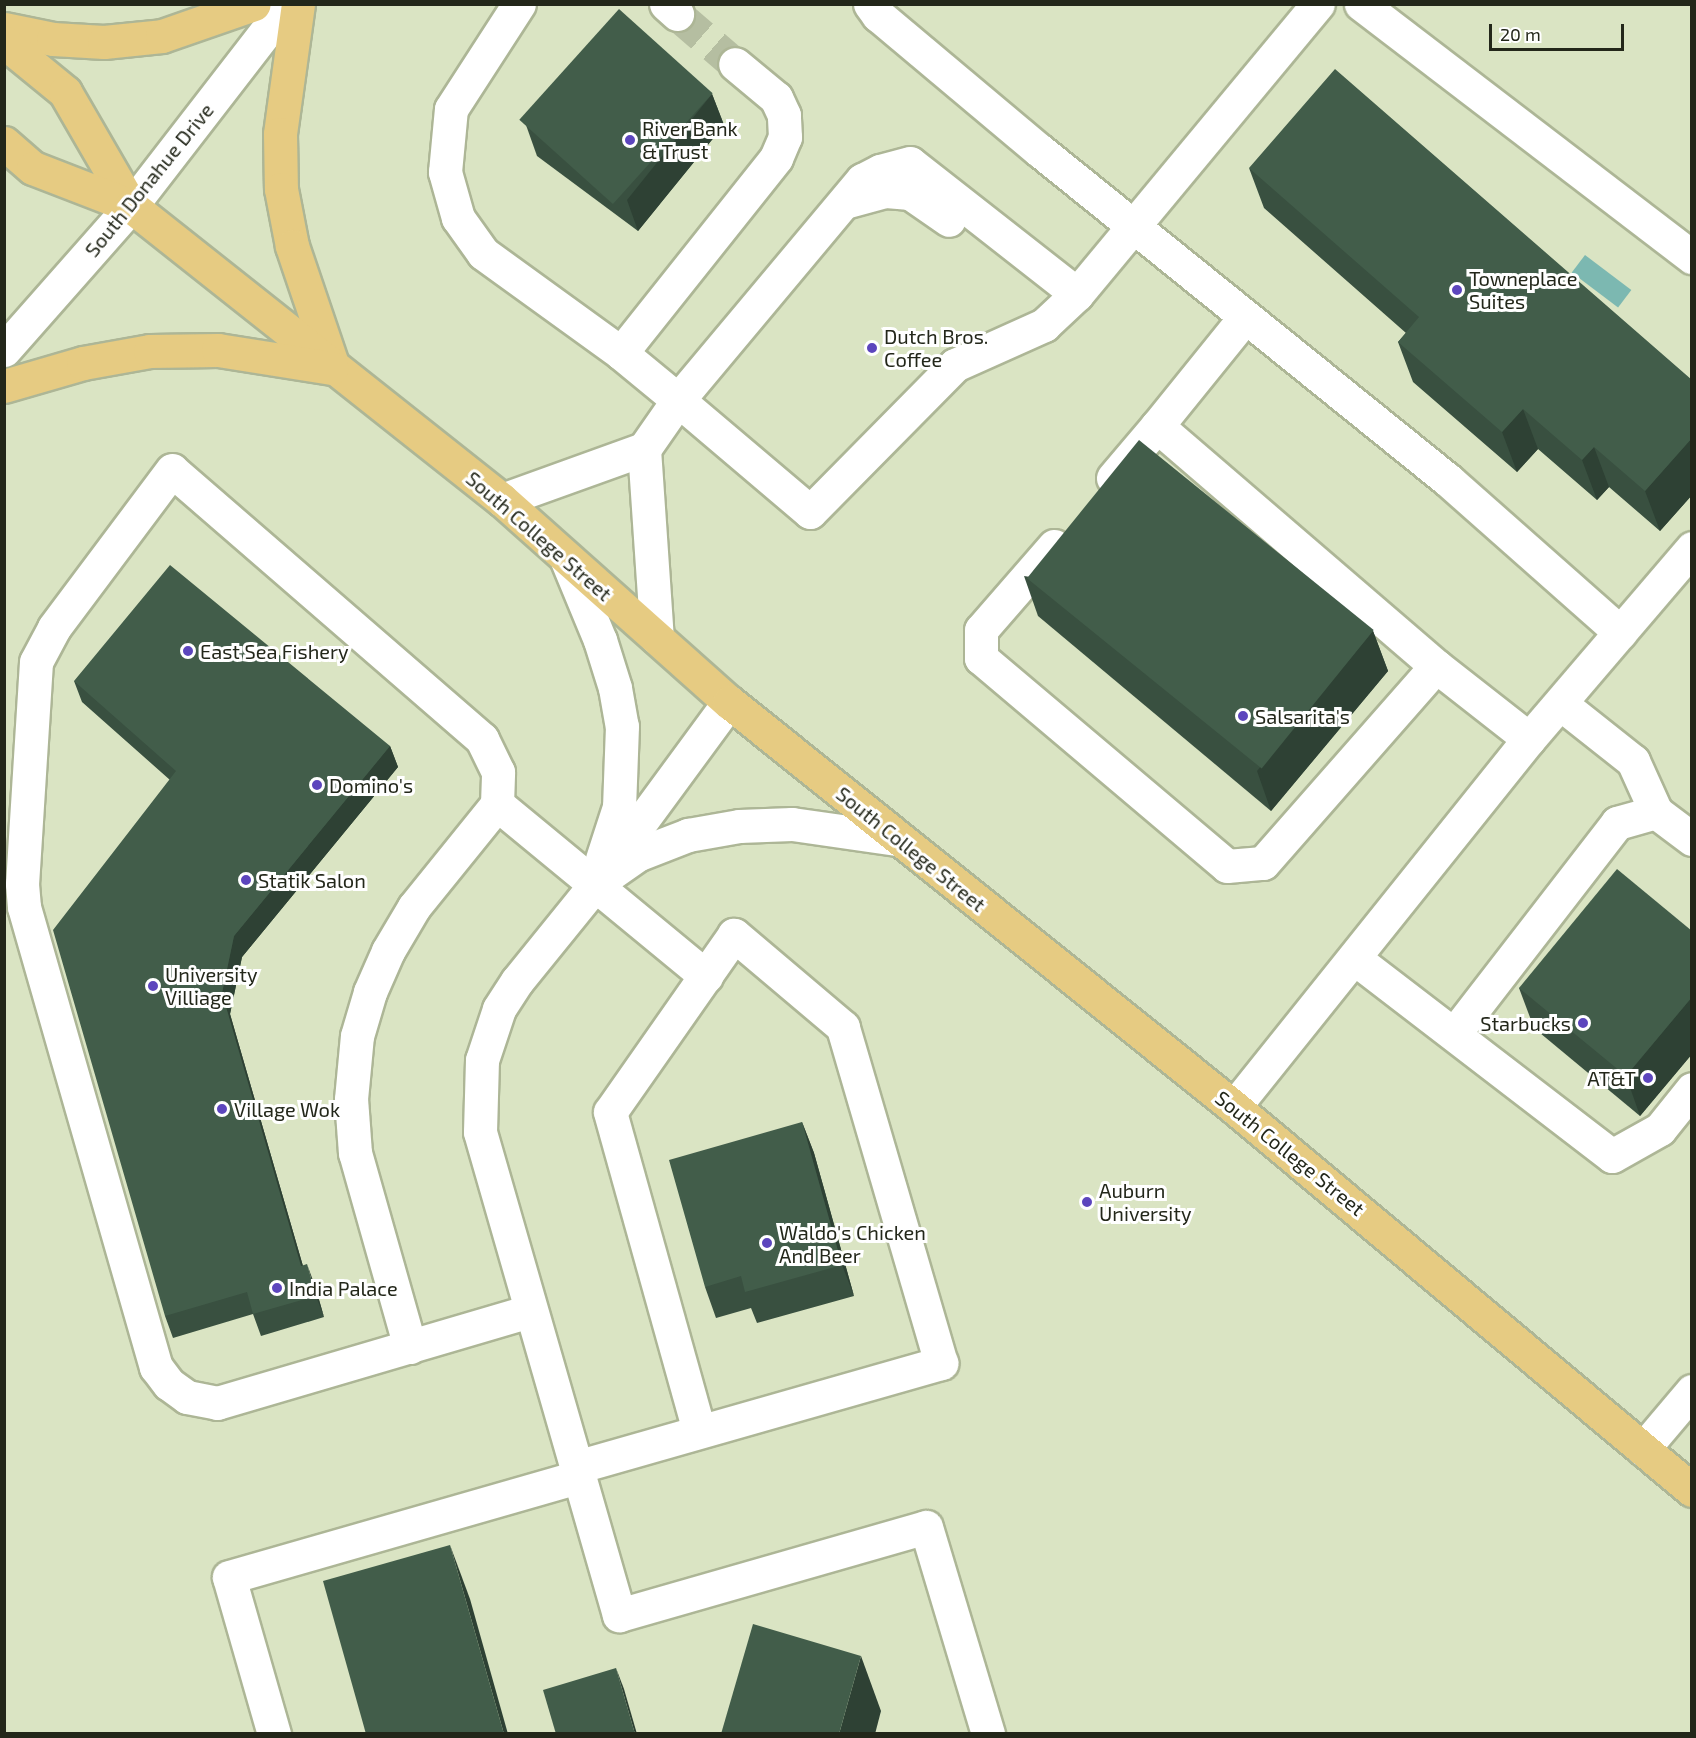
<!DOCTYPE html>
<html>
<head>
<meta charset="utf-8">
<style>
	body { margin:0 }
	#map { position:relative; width:1696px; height:1738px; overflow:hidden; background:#dae4c3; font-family:"Exo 2",sans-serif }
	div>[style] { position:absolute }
	.water>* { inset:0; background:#7cb8b1; transform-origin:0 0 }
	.minor-tunnel>* { height:33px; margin-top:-16.5px; transform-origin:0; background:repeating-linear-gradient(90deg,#b5bea1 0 33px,transparent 0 49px) }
	.roads { filter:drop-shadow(2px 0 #adb696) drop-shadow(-2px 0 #adb696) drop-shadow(0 2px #adb696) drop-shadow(0 -2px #adb696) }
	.minor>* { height:33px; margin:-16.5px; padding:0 16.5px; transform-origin:16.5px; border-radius:16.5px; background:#fff }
	.major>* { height:33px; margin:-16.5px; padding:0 16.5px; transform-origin:16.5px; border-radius:16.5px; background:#e6cb82 }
	.wall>* { inset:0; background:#395040 }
	.shaded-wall>* { inset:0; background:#2e4134 }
	.building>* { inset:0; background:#425d4a; transform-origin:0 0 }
	.dots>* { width:16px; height:16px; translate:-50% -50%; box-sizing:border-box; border:3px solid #fff; border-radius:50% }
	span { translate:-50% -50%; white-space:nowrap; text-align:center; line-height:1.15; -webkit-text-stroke:6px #fff; paint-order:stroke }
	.poi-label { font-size:20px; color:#23271a }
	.left { translate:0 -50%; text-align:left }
	.right { translate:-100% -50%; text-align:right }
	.street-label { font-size:20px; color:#23271a }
	.frame { position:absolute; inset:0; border:6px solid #23271a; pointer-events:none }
	.scale { position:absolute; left:1489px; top:24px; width:135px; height:27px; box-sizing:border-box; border:3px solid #23271a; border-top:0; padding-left:8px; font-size:18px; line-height:21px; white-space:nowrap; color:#23271a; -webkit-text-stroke:4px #fff; paint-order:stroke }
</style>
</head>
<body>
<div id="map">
	<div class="water">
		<i style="left:1585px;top:255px;width:58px;height:22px;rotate:37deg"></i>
	</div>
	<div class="minor-tunnel">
		<i style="left:677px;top:14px;width:77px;rotate:40.8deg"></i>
	</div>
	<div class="roads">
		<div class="minor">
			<i style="left:666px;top:4px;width:15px;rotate:42deg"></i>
			<i style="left:870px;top:4px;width:14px;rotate:54deg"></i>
			<i style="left:878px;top:15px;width:210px;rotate:40deg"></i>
			<i style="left:1039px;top:150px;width:526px;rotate:38.9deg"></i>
			<i style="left:1448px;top:480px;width:230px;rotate:41.5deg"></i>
			<i style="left:1361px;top:4px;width:417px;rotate:37.4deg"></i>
			<i style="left:848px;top:201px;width:39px;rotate:-15deg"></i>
			<i style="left:886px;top:191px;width:24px;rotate:5deg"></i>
			<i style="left:910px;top:193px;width:47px;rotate:34.7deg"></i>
			<i style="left:1077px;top:294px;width:212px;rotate:-141.9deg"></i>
			<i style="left:910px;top:163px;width:31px;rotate:165deg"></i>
			<i style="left:880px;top:171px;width:20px;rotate:153deg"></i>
			<i style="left:862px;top:180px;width:287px;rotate:129.9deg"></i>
			<i style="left:678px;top:400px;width:173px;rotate:40.3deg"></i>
			<i style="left:810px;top:512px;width:206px;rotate:-45.4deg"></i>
			<i style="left:955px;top:365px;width:98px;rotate:-24.2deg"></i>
			<i style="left:1044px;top:325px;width:45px;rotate:-43.2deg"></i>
			<i style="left:1077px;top:294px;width:377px;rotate:-50.3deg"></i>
			<i style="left:4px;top:350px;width:192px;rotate:-48.6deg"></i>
			<i style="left:131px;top:206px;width:255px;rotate:-52.3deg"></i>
			<i style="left:621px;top:353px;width:249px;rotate:-51.5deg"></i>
			<i style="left:776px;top:158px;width:23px;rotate:-67deg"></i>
			<i style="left:785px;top:137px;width:22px;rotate:-93deg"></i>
			<i style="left:784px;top:115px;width:19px;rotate:-115deg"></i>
			<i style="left:776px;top:98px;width:53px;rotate:-140.3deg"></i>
			<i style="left:1157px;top:426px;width:140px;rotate:-51.1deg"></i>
			<i style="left:644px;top:449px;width:189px;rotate:86.1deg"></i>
			<i style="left:1113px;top:478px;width:68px;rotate:-49.8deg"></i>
			<i style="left:1157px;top:426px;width:368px;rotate:40.7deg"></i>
			<i style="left:1436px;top:666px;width:118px;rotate:38.1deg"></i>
			<i style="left:502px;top:500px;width:151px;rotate:-19.8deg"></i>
			<i style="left:644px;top:449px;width:60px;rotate:-55.2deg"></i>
			<i style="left:678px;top:400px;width:74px;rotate:-140.5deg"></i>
			<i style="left:621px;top:353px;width:170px;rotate:-144.1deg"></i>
			<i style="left:483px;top:253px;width:43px;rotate:-125.5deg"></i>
			<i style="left:458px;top:218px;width:48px;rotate:-105.8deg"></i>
			<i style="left:445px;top:172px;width:63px;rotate:-84.6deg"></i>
			<i style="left:451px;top:109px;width:125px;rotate:-57.1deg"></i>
			<i style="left:1054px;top:546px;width:111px;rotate:131deg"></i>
			<i style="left:981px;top:630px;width:28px;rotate:90deg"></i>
			<i style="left:981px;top:658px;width:322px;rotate:40.2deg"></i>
			<i style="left:1227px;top:866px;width:36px;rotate:-5deg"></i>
			<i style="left:1263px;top:863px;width:262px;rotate:-48.7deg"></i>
			<i style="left:566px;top:558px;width:89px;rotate:67.5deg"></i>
			<i style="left:600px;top:640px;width:50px;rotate:72.6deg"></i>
			<i style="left:615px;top:688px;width:39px;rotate:80deg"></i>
			<i style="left:622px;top:726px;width:81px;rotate:92.1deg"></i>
			<i style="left:619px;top:807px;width:55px;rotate:108.1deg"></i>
			<i style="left:729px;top:702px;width:228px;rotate:126.3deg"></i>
			<i style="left:594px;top:886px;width:122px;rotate:129deg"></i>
			<i style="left:517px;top:981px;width:33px;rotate:123deg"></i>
			<i style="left:499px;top:1009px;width:54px;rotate:108.4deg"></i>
			<i style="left:482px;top:1060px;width:72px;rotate:91.6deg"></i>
			<i style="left:480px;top:1132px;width:503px;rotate:73.94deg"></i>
			<i style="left:619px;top:1615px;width:319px;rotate:-16deg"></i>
			<i style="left:926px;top:1527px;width:216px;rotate:73.3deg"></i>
			<i style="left:1561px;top:704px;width:92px;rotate:38.4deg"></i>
			<i style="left:1633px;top:761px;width:56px;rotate:65.7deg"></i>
			<i style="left:1656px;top:812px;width:45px;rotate:36.9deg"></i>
			<i style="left:497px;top:804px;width:32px;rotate:-88deg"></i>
			<i style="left:498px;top:772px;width:37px;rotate:-116deg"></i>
			<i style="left:482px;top:739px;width:410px;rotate:-139.1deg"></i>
			<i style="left:172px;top:470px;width:197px;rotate:126.8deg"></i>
			<i style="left:54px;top:628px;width:38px;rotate:118deg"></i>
			<i style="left:36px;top:662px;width:222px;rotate:93.6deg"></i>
			<i style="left:22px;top:884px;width:23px;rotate:85deg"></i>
			<i style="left:24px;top:907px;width:479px;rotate:74deg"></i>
			<i style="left:156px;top:1367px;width:21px;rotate:53deg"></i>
			<i style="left:169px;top:1384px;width:22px;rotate:36deg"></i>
			<i style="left:187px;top:1397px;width:31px;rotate:11deg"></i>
			<i style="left:217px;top:1403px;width:326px;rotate:-16.4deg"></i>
			<i style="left:610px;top:874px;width:35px;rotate:-35deg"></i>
			<i style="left:639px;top:854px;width:53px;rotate:-21.2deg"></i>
			<i style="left:688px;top:835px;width:52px;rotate:-10deg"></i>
			<i style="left:739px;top:826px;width:53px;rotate:-2.2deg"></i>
			<i style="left:792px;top:824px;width:107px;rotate:8.1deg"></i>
			<i style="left:1354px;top:958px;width:325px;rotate:37.5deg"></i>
			<i style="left:1612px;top:1156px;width:55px;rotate:-29.4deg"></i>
			<i style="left:1660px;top:1129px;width:51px;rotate:-51.3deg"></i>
			<i style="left:1454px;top:1034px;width:267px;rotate:-52.3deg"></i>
			<i style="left:1617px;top:823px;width:41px;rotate:-15.8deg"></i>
			<i style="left:1234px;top:1107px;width:472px;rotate:-51.3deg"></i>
			<i style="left:1529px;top:739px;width:251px;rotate:-49.5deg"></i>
			<i style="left:410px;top:1347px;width:202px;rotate:-105.8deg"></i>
			<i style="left:355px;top:1153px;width:54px;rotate:-94.2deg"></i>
			<i style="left:351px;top:1099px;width:63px;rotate:-84.6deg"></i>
			<i style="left:357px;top:1036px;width:46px;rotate:-73.5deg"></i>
			<i style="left:370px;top:992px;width:45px;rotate:-66.3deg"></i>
			<i style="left:388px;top:951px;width:51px;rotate:-59.4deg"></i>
			<i style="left:414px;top:907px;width:132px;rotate:-51.1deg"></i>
			<i style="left:497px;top:804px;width:271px;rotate:39.5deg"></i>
			<i style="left:1643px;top:1449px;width:76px;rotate:-49.8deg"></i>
			<i style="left:576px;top:1467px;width:380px;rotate:-15.9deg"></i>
			<i style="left:941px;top:1363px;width:350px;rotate:-106.3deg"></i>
			<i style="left:843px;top:1027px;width:143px;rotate:-139.8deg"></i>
			<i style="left:734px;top:935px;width:216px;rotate:125deg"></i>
			<i style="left:610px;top:1112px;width:330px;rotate:74.4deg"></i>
			<i style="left:274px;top:1734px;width:163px;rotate:-106deg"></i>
			<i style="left:229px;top:1577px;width:363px;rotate:-16deg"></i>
		</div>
		<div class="major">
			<i style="left:298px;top:4px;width:131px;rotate:97.9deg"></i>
			<i style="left:280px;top:134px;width:55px;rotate:89deg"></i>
			<i style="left:281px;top:189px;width:58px;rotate:79.1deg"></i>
			<i style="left:292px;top:246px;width:128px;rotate:71.3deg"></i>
			<i style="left:4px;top:29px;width:50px;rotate:11.5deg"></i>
			<i style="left:53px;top:39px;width:51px;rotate:3.4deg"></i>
			<i style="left:104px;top:42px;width:58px;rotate:-5.9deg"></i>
			<i style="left:162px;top:36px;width:97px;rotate:-19.2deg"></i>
			<i style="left:4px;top:42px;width:79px;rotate:39.3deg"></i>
			<i style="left:65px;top:92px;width:132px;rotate:59.9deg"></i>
			<i style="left:4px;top:143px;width:38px;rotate:41deg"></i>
			<i style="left:33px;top:168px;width:105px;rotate:21.2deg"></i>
			<i style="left:131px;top:206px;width:473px;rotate:38.4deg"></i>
			<i style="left:502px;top:500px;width:304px;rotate:41.7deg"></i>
			<i style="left:729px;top:702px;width:647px;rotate:38.73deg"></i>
			<i style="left:1234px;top:1107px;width:597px;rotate:39.9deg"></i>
			<i style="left:4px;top:386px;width:82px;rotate:-16.2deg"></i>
			<i style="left:83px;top:363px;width:68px;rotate:-10.2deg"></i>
			<i style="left:150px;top:351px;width:68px;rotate:-0.8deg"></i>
			<i style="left:218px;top:350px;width:115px;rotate:9deg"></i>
		</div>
	</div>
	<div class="wall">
		<i style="clip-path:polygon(712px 94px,724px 125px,638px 231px,537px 156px,526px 125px)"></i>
		<i style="clip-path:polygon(1249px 168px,1692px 380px,1692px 495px,1660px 531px,1609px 487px,1597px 500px,1538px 449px,1517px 472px,1413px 382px,1398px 342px,1406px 333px,1264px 208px)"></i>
		<i style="clip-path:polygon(1024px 576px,1373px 631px,1388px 671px,1271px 811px,1038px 616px)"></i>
		<i style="clip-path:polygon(74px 681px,390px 746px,398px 767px,242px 957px,230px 1014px,303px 1266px,315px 1286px,324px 1317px,261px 1336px,253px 1314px,173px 1338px,165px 1316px,170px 780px,82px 702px)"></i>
		<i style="clip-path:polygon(1692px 931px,1692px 1054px,1640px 1116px,1534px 1028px,1519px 988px)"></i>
		<i style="clip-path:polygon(802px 1122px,814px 1153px,854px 1296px,757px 1323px,751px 1308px,716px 1318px,705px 1287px)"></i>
	</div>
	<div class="shaded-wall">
		<i style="clip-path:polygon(712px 94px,724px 125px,638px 231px,627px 200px)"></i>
		<i style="clip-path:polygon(1523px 409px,1538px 449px,1517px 472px,1502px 432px)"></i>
		<i style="clip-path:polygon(1692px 438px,1692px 495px,1660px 531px,1645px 491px)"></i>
		<i style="clip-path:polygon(1594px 447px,1609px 487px,1597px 500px,1582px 460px)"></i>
		<i style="clip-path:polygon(1373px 631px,1388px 671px,1271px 811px,1257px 771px)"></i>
		<i style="clip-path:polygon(390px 746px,398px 767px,242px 957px,230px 1014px,309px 1287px,301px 1266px,222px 993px,234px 936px)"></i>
		<i style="clip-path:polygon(1692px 997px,1692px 1054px,1640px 1116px,1626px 1076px)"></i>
		<i style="clip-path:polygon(802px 1122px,814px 1153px,854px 1296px,842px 1265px)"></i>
		<i style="clip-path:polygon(307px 1264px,315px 1286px,324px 1317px,316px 1296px)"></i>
		<i style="clip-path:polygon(450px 1545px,470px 1599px,508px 1734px,504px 1734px)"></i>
		<i style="clip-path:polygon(861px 1656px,881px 1711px,875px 1734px,839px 1734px)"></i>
		<i style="clip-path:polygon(616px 1668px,624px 1689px,637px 1734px,635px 1734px)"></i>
	</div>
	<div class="building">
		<i style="left:619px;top:9px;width:126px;height:149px;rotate:42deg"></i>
		<i style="clip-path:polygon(1335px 69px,1692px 380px,1692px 438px,1645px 491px,1594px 447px,1582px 460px,1523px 409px,1502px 432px,1398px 342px,1419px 317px,1249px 168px)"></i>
		<i style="left:1139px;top:440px;width:302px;height:178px;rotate:39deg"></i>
		<i style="clip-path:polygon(170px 565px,390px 746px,234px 936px,222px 993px,301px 1266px,307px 1264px,316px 1296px,253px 1314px,247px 1292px,165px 1316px,53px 930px,176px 771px,74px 681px)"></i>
		<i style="clip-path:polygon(1617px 869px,1692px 931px,1692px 997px,1626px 1076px,1519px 988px)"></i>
		<i style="clip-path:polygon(802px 1122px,842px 1265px,745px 1292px,741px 1276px,705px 1287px,669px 1160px)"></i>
		<i style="clip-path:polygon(450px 1545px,504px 1734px,366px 1734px,323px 1581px)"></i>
		<i style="clip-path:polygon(753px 1624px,861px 1656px,839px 1734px,721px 1734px)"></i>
		<i style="clip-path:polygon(616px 1668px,635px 1734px,556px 1734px,543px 1690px)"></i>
	</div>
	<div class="dots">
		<i style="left:630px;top:140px;background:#5c45bd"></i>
		<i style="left:1457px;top:290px;background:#5c45bd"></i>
		<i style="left:872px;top:348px;background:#5c45bd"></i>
		<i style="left:188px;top:651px;background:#5c45bd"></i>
		<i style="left:1243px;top:716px;background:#5c45bd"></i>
		<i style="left:317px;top:785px;background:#5c45bd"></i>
		<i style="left:246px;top:880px;background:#5c45bd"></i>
		<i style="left:153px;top:986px;background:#5c45bd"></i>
		<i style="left:1583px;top:1023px;background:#5c45bd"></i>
		<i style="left:1648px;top:1078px;background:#5c45bd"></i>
		<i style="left:222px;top:1109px;background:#5c45bd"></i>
		<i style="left:1087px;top:1202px;background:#5c45bd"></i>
		<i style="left:767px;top:1243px;background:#5c45bd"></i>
		<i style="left:277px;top:1288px;background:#5c45bd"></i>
	</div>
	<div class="poi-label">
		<span class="left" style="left:642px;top:140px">River Bank<br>&amp; Trust</span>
		<span class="left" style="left:1469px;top:290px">Towneplace<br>Suites</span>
		<span class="left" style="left:884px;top:348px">Dutch Bros.<br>Coffee</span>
		<span class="left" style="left:200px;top:651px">East Sea Fishery</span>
		<span class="left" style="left:1255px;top:716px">Salsarita's</span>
		<span class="left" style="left:329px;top:785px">Domino's</span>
		<span class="left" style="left:258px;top:880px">Statik Salon</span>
		<span class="left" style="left:165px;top:986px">University<br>Villiage</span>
		<span class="right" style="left:1571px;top:1023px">Starbucks</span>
		<span class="right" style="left:1636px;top:1078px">AT&amp;T</span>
		<span class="left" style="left:234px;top:1109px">Village Wok</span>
		<span class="left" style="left:1099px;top:1202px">Auburn<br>University</span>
		<span class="left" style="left:779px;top:1244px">Waldo's Chicken<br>And Beer</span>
		<span class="left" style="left:289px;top:1288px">India Palace</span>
	</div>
	<div class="street-label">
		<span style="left:149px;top:180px;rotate:-51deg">South Donahue Drive</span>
		<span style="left:539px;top:536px;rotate:41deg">South College Street</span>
		<span style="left:911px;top:849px;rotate:39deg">South College Street</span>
		<span style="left:1290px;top:1153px;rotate:39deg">South College Street</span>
	</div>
	<div class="frame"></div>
	<div class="scale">20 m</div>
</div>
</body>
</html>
